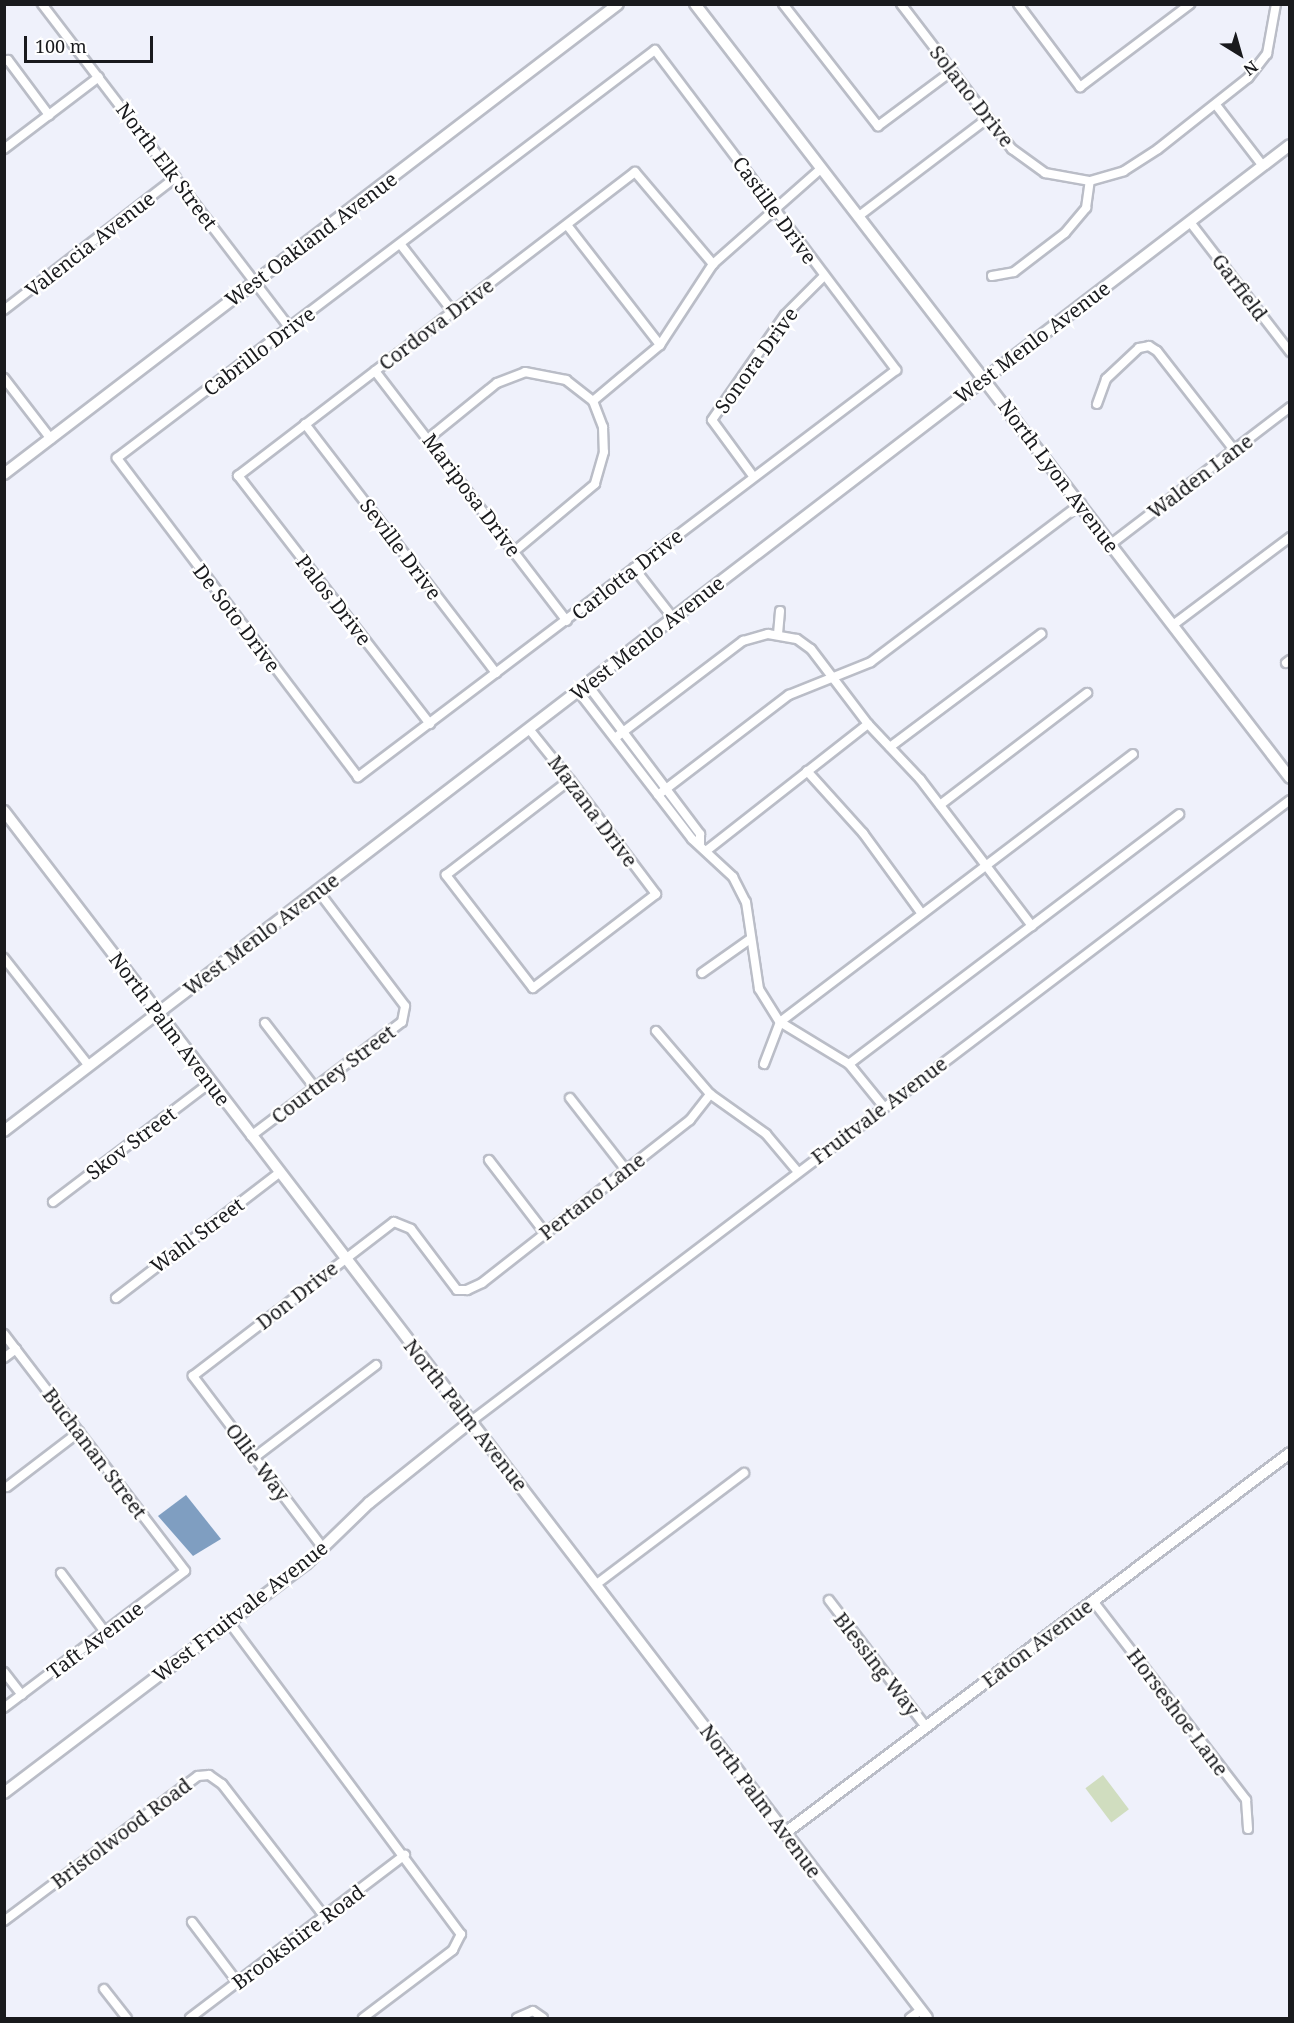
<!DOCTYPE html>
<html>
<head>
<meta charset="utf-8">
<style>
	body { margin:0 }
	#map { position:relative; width:1294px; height:2023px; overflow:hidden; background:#eff1fb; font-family:"Noto Serif",serif }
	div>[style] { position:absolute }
	.green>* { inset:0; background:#d0ddbf; transform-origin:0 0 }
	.water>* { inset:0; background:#7f9ec1 }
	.roads { filter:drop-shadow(2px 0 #babdc7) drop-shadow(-2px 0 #babdc7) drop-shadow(0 2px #babdc7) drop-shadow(0 -2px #babdc7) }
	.street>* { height:8px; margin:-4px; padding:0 4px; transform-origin:4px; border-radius:4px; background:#fff }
	.secondary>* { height:10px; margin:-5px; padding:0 5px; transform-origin:5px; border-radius:5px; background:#fff }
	span { translate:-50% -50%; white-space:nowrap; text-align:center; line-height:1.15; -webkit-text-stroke:5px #fff; paint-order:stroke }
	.street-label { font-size:20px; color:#191a1d }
	.frame { position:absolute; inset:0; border:6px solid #191a1d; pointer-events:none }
	.north { position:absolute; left:1210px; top:24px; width:60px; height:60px; -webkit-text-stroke:4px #fff; paint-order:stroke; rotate:143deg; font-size:16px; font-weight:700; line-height:24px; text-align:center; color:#191a1d }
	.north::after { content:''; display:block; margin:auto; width:21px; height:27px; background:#191a1d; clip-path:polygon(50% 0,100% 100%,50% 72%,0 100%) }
	.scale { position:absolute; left:24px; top:36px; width:129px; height:27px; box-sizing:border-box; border:3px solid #191a1d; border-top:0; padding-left:8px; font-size:18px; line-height:21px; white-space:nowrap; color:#191a1d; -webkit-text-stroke:4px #fff; paint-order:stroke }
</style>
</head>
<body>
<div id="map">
	<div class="green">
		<i style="left:1103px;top:1775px;width:43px;height:22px;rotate:53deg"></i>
	</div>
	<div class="water">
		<i style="clip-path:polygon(186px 1495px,221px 1539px,193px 1556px,158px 1516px)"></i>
	</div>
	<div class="roads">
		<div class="street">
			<i style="left:42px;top:4px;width:408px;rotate:52.6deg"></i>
			<i style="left:783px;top:4px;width:155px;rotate:52.1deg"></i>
			<i style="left:878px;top:126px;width:92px;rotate:-36.6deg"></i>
			<i style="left:901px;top:4px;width:183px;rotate:52.6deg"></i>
			<i style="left:1012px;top:149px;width:41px;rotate:36deg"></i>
			<i style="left:1045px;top:173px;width:46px;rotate:10.1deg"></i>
			<i style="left:1090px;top:181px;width:35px;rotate:-16deg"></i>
			<i style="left:1124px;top:171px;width:40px;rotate:-32.9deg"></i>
			<i style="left:1158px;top:149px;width:115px;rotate:-38.3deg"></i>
			<i style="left:1248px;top:78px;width:31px;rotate:-52deg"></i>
			<i style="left:1267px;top:54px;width:51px;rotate:-79.8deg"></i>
			<i style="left:1018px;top:4px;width:104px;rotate:53.2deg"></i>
			<i style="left:1080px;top:87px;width:138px;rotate:-37deg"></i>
			<i style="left:655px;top:50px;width:401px;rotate:53deg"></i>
			<i style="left:896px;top:370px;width:675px;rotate:142.89deg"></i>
			<i style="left:358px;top:777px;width:400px;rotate:-127.1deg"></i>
			<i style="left:117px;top:458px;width:675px;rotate:-37.18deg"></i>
			<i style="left:4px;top:61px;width:4px;rotate:-14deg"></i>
			<i style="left:8px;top:60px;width:69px;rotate:53.3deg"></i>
			<i style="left:1216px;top:105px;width:77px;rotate:52.4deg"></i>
			<i style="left:4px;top:149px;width:119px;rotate:-37.2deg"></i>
			<i style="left:859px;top:216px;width:162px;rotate:-37.2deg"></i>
			<i style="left:1190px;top:222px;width:164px;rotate:52.4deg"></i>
			<i style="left:567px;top:225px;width:152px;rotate:52.2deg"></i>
			<i style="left:401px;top:245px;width:85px;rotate:52.2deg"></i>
			<i style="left:992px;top:276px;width:22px;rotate:-10deg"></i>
			<i style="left:1014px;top:272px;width:64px;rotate:-37.4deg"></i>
			<i style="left:1065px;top:233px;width:33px;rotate:-50deg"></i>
			<i style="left:1086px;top:208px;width:27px;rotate:-82deg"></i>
			<i style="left:4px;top:310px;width:217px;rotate:-37.7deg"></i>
			<i style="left:375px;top:371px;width:315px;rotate:52.5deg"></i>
			<i style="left:4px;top:378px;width:77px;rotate:52.4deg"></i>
			<i style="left:593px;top:401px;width:87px;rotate:-39.9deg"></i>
			<i style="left:660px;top:345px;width:97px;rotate:-56.8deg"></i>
			<i style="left:713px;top:264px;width:145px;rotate:-41.4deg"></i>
			<i style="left:1097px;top:404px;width:27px;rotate:-70deg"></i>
			<i style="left:1106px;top:379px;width:45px;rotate:-43.2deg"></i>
			<i style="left:1139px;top:348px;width:10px;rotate:-11deg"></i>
			<i style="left:1149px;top:346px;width:9px;rotate:32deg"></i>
			<i style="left:1157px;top:351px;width:125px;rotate:52.1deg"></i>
			<i style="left:305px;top:424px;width:314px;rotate:52.5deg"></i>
			<i style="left:429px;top:438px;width:87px;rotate:-39deg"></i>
			<i style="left:497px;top:383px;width:30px;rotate:-21deg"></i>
			<i style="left:525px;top:372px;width:42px;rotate:11deg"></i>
			<i style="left:566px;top:380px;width:34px;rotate:38deg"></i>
			<i style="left:593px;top:401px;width:28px;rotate:69deg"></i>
			<i style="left:603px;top:427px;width:25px;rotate:88deg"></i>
			<i style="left:604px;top:452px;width:33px;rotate:106deg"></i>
			<i style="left:595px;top:484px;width:104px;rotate:140.1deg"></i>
			<i style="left:753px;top:476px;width:69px;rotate:-126.2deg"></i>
			<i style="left:712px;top:420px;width:128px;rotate:-55.2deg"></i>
			<i style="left:785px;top:315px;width:55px;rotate:-45deg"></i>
			<i style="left:1111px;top:544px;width:225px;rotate:-37.4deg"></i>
			<i style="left:634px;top:568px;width:63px;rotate:52deg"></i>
			<i style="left:1173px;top:625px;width:146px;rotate:-36.9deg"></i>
			<i style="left:778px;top:634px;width:23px;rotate:-85deg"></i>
			<i style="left:1286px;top:663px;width:5px;rotate:-37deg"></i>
			<i style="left:587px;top:684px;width:188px;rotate:53deg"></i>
			<i style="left:700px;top:834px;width:10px;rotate:90deg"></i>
			<i style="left:578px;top:691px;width:187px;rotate:52.4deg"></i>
			<i style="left:692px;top:839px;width:56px;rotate:42.8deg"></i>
			<i style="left:733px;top:877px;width:28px;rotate:63deg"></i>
			<i style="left:746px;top:902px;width:88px;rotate:81.5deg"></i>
			<i style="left:759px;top:989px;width:39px;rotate:58deg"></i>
			<i style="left:780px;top:1022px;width:81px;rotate:31.3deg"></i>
			<i style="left:849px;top:1064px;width:55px;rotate:50.9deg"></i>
			<i style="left:430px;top:724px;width:314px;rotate:-127.7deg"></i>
			<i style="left:238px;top:476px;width:500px;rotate:-37.44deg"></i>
			<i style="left:635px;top:172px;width:121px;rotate:49.7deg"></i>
			<i style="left:529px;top:729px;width:65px;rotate:51.2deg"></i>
			<i style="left:570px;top:780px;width:143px;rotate:53deg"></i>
			<i style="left:656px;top:894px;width:155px;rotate:142.6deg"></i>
			<i style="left:533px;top:988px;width:143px;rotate:-127.6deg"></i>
			<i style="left:446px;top:875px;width:156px;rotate:-37.5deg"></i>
			<i style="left:615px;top:738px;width:161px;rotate:-37.2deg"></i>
			<i style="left:743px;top:641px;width:26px;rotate:-16deg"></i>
			<i style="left:768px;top:634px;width:29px;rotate:10deg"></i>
			<i style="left:797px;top:639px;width:17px;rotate:36deg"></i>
			<i style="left:811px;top:649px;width:94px;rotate:52.8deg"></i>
			<i style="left:868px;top:724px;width:76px;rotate:46.6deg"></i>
			<i style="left:920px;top:779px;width:185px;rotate:52.7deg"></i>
			<i style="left:890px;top:747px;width:189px;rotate:-36.8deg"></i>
			<i style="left:807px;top:771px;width:84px;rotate:47.9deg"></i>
			<i style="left:863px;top:833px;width:100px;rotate:53.9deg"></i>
			<i style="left:658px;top:795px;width:165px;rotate:-37.4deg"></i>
			<i style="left:789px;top:695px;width:88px;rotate:-21.9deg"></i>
			<i style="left:871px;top:662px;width:263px;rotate:-37deg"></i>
			<i style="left:940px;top:805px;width:185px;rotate:-37.3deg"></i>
			<i style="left:706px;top:851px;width:206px;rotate:-38.1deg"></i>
			<i style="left:4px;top:958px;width:137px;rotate:51.8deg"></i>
			<i style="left:702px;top:973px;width:59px;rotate:-35.3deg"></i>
			<i style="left:265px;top:1023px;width:82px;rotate:52.4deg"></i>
			<i style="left:656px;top:1031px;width:83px;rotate:49.4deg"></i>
			<i style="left:710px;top:1094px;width:69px;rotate:35.5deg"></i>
			<i style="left:766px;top:1134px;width:50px;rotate:49.9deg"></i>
			<i style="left:764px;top:1064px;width:45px;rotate:-69.1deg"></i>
			<i style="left:780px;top:1022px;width:443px;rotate:-37.2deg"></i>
			<i style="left:849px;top:1064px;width:414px;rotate:-37.1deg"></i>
			<i style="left:570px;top:1098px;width:91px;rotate:52.1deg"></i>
			<i style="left:251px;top:1136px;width:189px;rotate:-37.1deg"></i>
			<i style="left:402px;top:1022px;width:16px;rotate:-79deg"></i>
			<i style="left:405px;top:1006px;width:144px;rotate:-127.1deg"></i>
			<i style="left:489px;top:1160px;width:92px;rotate:52.5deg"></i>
			<i style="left:53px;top:1202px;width:197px;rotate:-37.2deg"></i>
			<i style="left:116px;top:1298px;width:205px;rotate:-37.5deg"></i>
			<i style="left:4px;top:1334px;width:298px;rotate:52.6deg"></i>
			<i style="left:185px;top:1571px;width:227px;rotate:142.9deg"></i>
			<i style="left:4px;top:1358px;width:15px;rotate:-37deg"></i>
			<i style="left:470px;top:1422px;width:1029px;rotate:-37.18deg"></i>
			<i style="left:255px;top:1457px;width:152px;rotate:-37.2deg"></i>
			<i style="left:7px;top:1487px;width:91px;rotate:-37.4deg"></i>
			<i style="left:323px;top:1548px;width:216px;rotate:-127.1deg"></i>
			<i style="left:193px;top:1376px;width:253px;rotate:-37.5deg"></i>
			<i style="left:394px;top:1222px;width:18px;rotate:22deg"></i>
			<i style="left:411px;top:1229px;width:76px;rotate:53deg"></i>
			<i style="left:457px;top:1290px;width:10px"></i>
			<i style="left:467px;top:1290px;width:17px;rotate:-25deg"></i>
			<i style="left:482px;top:1283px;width:264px;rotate:-38.1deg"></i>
			<i style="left:690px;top:1120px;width:33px;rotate:-52deg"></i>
			<i style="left:61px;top:1573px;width:74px;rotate:53.3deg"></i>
			<i style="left:598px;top:1583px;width:183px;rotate:-37deg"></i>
			<i style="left:829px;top:1600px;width:160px;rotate:52.6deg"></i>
			<i style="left:1093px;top:1601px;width:251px;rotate:52.4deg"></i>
			<i style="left:1246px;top:1800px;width:29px;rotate:86deg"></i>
			<i style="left:229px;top:1622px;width:389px;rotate:53.4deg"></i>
			<i style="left:461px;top:1934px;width:18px;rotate:117deg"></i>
			<i style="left:453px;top:1950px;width:113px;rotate:142.9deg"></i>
			<i style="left:4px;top:1672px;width:29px;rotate:52deg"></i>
			<i style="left:4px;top:1921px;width:242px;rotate:-36.8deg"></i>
			<i style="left:198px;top:1776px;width:11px;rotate:-5deg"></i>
			<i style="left:209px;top:1775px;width:16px;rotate:35deg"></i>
			<i style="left:222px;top:1784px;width:167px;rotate:52.3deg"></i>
			<i style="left:192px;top:1922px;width:76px;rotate:53deg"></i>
			<i style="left:104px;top:1989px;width:37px;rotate:52deg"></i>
			<i style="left:190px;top:2018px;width:270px;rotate:-37.2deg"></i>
			<i style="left:517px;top:2018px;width:17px;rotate:-24deg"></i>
			<i style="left:533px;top:2011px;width:12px;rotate:35deg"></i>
			<i style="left:910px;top:2018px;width:14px;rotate:-36deg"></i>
		</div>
		<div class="secondary">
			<i style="left:695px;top:4px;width:976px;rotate:52.45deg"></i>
			<i style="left:4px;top:474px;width:773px;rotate:-37.43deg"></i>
			<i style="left:4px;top:811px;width:1519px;rotate:52.59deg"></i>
			<i style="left:4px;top:1131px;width:1620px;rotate:-37.48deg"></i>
			<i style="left:4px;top:1793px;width:379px;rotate:-37.2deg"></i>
			<i style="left:306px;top:1564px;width:88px;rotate:-44.1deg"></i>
			<i style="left:369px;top:1503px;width:129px;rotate:-38.7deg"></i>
			<i style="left:785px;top:1833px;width:632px;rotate:-36.96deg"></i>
		</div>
	</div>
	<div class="street-label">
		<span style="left:972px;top:96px;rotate:52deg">Solano Drive</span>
		<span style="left:167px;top:166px;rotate:53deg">North Elk Street</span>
		<span style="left:775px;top:210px;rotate:54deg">Castille Drive</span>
		<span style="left:311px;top:239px;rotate:-37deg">West Oakland Avenue</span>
		<span style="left:90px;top:244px;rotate:-38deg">Valencia Avenue</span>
		<span style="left:1240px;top:287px;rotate:53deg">Garfield</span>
		<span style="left:436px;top:324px;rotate:-37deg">Cordova Drive</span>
		<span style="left:1032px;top:342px;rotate:-37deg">West Menlo Avenue</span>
		<span style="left:259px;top:351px;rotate:-37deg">Cabrillo Drive</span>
		<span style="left:756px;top:360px;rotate:-54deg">Sonora Drive</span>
		<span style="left:1059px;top:476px;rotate:53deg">North Lyon Avenue</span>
		<span style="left:1200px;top:476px;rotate:-37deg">Walden Lane</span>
		<span style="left:472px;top:495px;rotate:53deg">Mariposa Drive</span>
		<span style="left:401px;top:549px;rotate:53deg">Seville Drive</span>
		<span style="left:627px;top:574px;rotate:-38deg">Carlotta Drive</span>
		<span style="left:334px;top:600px;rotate:52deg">Palos Drive</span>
		<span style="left:237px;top:618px;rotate:53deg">De Soto Drive</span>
		<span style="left:647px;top:638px;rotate:-38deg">West Menlo Avenue</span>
		<span style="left:593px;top:811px;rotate:53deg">Mazana Drive</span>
		<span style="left:261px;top:934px;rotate:-37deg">West Menlo Avenue</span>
		<span style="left:170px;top:1029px;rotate:53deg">North Palm Avenue</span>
		<span style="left:333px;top:1074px;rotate:-37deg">Courtney Street</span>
		<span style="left:879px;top:1110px;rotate:-37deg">Fruitvale Avenue</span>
		<span style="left:131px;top:1143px;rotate:-37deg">Skov Street</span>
		<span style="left:592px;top:1196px;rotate:-38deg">Pertano Lane</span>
		<span style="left:197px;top:1235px;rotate:-37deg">Wahl Street</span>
		<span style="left:297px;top:1295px;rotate:-38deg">Don Drive</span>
		<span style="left:466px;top:1415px;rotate:52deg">North Palm Avenue</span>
		<span style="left:95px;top:1453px;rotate:53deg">Buchanan Street</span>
		<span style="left:258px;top:1462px;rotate:53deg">Ollie Way</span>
		<span style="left:240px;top:1611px;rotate:-38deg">West Fruitvale Avenue</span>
		<span style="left:95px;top:1640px;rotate:-37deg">Taft Avenue</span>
		<span style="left:1037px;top:1643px;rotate:-37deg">Eaton Avenue</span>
		<span style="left:877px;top:1664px;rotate:52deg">Blessing Way</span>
		<span style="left:1178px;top:1712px;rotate:53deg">Horseshoe Lane</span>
		<span style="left:761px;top:1801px;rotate:53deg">North Palm Avenue</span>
		<span style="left:121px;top:1833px;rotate:-37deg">Bristolwood Road</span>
		<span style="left:298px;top:1937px;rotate:-37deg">Brookshire Road</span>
	</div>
	<div class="frame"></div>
	<div class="north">N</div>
	<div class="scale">100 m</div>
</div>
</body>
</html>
